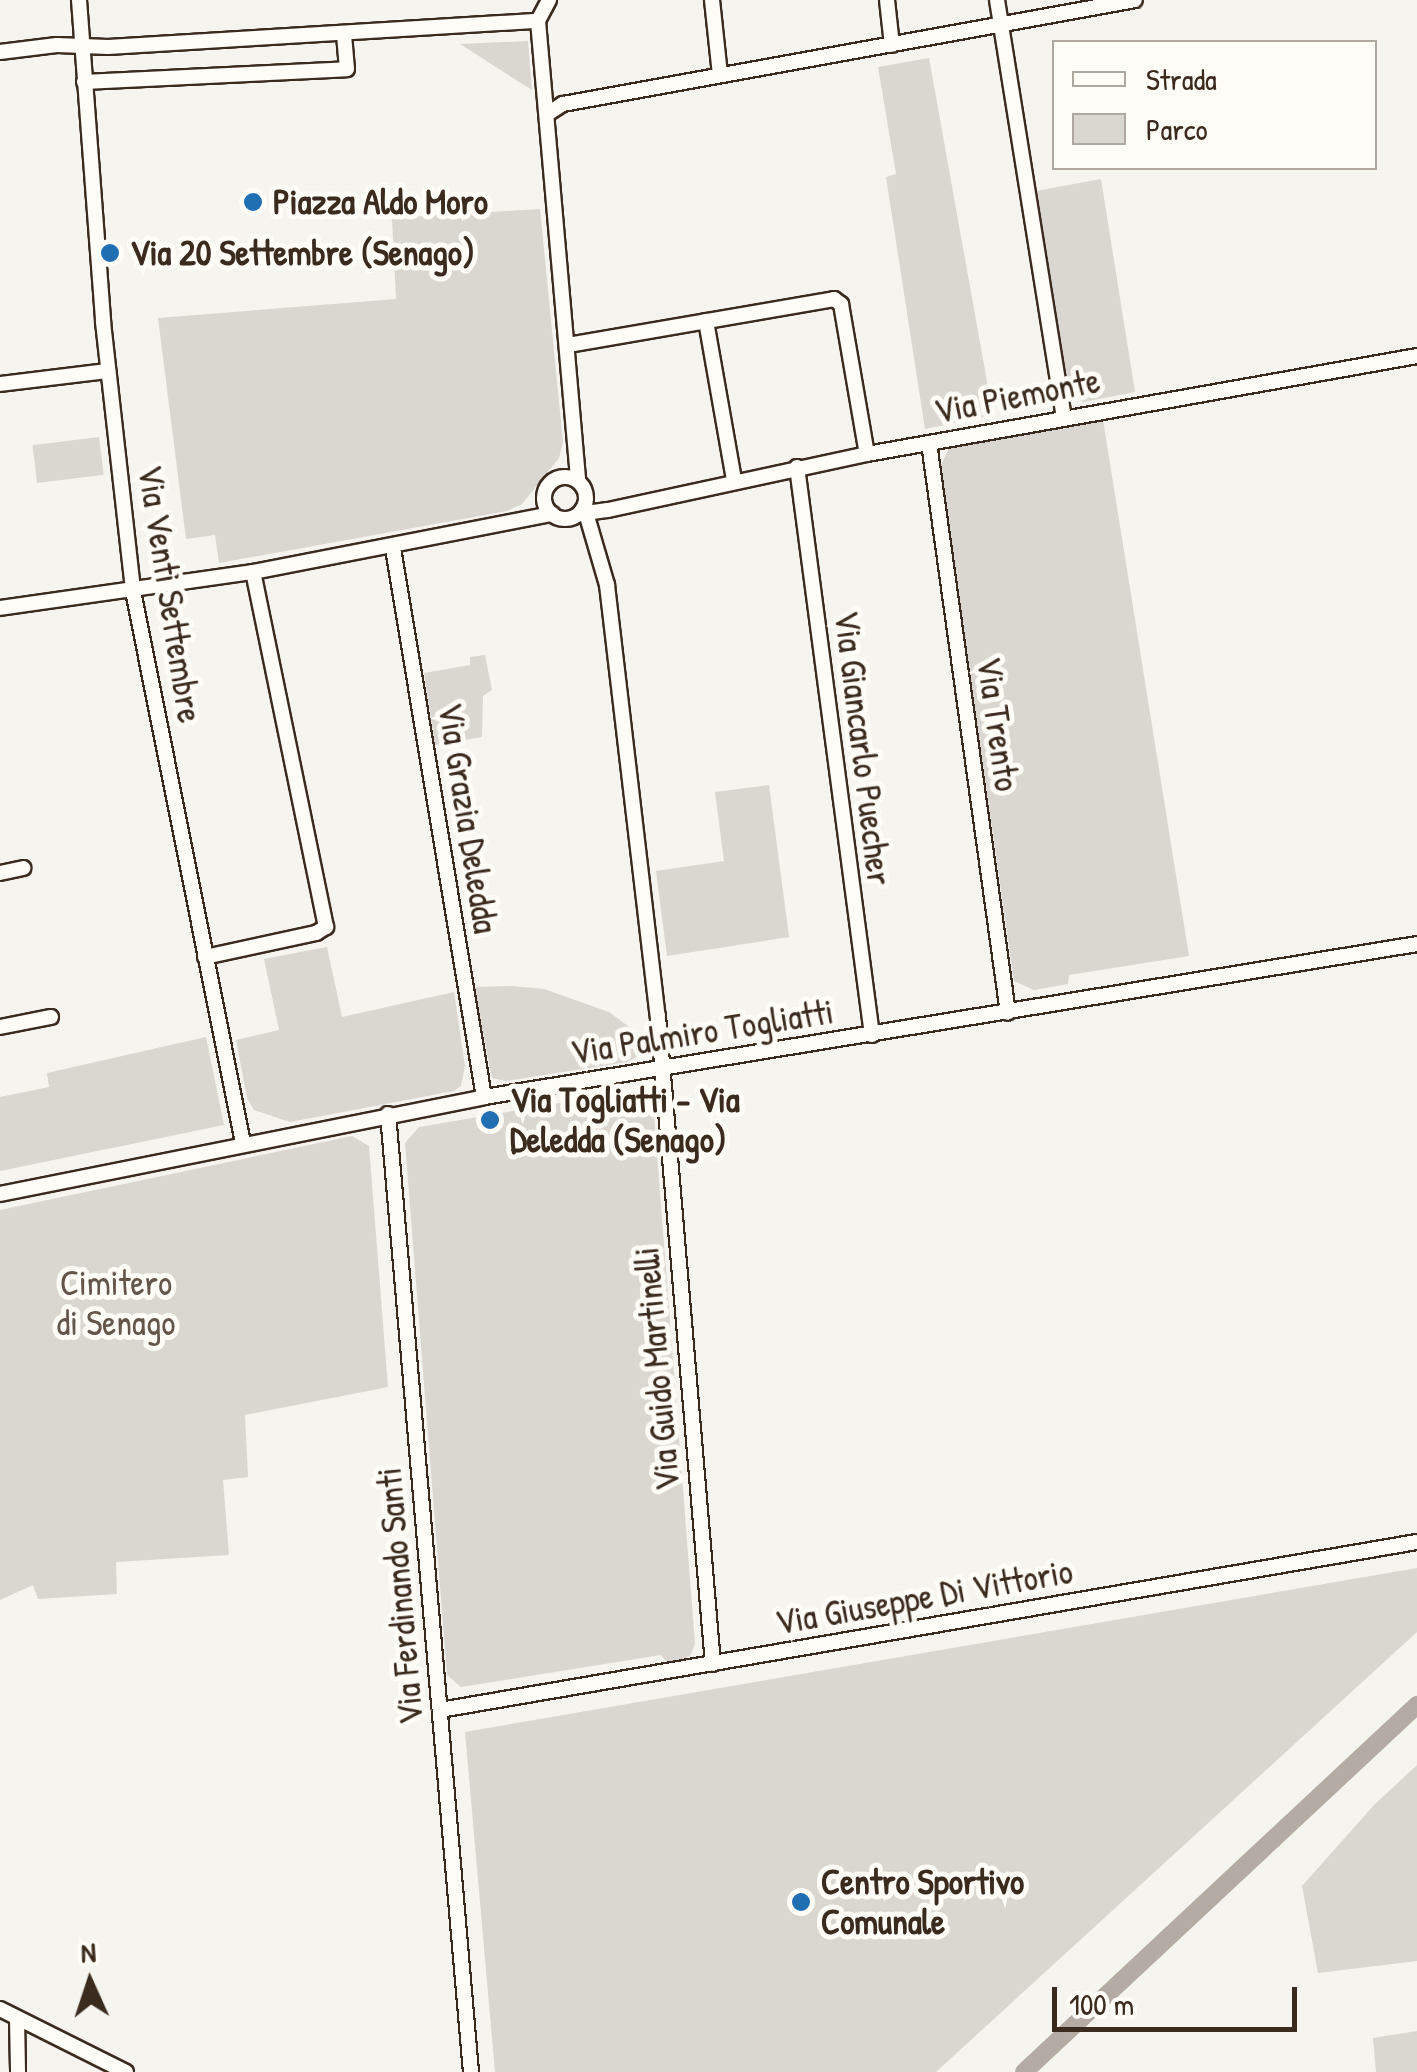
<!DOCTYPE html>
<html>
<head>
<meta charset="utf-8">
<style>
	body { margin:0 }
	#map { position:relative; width:1417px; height:2072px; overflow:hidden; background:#f5f4ee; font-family:"Patrick Hand",sans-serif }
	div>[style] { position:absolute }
	.green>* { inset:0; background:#dad6d0; transform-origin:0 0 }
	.canal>* { height:18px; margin:-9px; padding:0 9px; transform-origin:9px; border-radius:9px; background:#b4aca4 }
	.roads { filter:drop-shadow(2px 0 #3b2a1e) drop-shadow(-2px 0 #3b2a1e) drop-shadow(0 2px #3b2a1e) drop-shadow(0 -2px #3b2a1e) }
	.minor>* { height:14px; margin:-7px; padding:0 7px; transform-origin:7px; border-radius:7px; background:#fdfcf7 }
	.minor>.ring { margin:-7px; padding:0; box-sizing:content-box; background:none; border:14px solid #fdfcf7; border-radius:50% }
	.dots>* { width:28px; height:28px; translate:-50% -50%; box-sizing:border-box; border:5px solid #fdfcf7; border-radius:50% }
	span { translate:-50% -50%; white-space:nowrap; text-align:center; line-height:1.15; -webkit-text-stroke:10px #fdfcf7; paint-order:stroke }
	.poi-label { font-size:35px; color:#3b2a1e; font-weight:700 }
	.left { translate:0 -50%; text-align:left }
	.street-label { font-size:35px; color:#3b2a1e }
	.park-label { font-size:35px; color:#63554a }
	.legend { position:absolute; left:1052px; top:40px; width:325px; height:130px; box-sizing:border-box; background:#fdfcf7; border:2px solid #afa8a0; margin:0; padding:12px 18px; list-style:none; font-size:30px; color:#3b2a1e }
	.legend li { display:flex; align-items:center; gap:20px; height:50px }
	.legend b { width:50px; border:2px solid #afa8a0 }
	.north { position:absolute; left:40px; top:1932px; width:100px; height:100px; -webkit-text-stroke:8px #fdfcf7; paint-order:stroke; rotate:357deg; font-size:28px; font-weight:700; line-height:40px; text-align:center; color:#3b2a1e }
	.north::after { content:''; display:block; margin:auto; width:35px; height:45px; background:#3b2a1e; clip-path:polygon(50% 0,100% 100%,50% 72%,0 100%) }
	.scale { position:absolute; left:1052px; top:1987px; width:245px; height:45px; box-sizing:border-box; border:5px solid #3b2a1e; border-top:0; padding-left:12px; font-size:30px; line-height:35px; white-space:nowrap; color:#3b2a1e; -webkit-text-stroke:8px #fdfcf7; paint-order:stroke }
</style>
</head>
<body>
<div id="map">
	<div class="green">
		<i style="clip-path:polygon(528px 41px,532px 90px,460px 44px)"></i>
		<i style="clip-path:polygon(929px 58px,993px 415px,925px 429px,886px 177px,896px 174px,878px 67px)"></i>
		<i style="clip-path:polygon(1101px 179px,1135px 392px,1083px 402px,1067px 392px,1036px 191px)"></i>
		<i style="clip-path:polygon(540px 209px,563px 442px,559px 458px,522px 504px,507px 511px,219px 563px,215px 535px,186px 539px,158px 318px,396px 299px,392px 218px)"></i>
		<i style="clip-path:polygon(1103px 420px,1189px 956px,1069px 975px,1068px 984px,1034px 990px,1014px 981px,940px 467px,949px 448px)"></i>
		<i style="left:99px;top:437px;width:38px;height:67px;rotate:83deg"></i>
		<i style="clip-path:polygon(485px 655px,492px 690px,483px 696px,482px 737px,435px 745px,424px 673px,470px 665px,470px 657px)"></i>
		<i style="clip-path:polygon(769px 785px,789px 937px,667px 956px,656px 871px,724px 861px,715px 792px)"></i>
		<i style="clip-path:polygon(327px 947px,342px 1017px,454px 992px,465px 1066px,461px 1086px,454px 1091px,290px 1122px,254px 1110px,247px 1098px,236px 1040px,279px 1030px,264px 959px)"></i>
		<i style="clip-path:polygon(512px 986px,544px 989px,609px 1012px,636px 1032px,650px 1050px,627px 1062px,506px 1081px,492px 1078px,474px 987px)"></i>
		<i style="clip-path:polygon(206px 1037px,224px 1125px,0 1171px,0 1097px,49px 1087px,47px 1073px)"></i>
		<i style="clip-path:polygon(635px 1090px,653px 1102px,695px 1644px,690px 1656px,669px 1665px,661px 1655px,461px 1687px,447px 1675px,405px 1143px,419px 1127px)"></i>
		<i style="clip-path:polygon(352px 1136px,369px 1146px,388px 1387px,245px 1415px,248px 1477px,223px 1480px,229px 1555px,116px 1562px,117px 1594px,38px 1599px,33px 1585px,0 1600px,0 1210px)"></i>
		<i style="clip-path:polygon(1417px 1568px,1417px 1632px,936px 2072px,495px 2072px,465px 1732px)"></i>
		<i style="clip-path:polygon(1417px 1765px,1417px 1961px,1318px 1973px,1302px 1886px,1374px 1805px)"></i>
		<i style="clip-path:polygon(1417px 2031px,1417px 2072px,1376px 2072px,1373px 2038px)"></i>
	</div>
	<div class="canal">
		<i style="left:1024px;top:2072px;width:538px;rotate:-43.04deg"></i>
	</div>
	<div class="roads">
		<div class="minor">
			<i style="left:79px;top:0;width:323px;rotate:85.7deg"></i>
			<i style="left:103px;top:322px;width:271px;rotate:83.6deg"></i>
			<i style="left:133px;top:591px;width:563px;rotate:78.73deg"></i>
			<i style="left:549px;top:0;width:24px;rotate:118deg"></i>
			<i style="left:538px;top:21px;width:462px;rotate:85deg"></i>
			<i style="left:712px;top:0;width:75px;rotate:83.9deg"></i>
			<i style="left:887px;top:0;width:45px;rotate:83.7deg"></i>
			<i style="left:997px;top:0;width:422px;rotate:80.9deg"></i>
			<i style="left:0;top:52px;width:57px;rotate:-7deg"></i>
			<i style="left:57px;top:45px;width:51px;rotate:2.2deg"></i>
			<i style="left:108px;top:47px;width:431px;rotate:-3.5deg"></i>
			<i style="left:84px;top:82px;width:263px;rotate:-2.8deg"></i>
			<i style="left:347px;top:69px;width:35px;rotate:-95deg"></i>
			<i style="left:549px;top:113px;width:17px;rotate:-33deg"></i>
			<i style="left:563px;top:104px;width:581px;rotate:-10.3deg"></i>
			<i style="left:706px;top:321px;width:161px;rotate:80deg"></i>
			<i style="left:568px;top:345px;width:270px;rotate:-9.8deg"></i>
			<i style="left:834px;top:299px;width:9px;rotate:36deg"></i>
			<i style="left:841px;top:304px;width:152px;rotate:80.2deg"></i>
			<i style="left:0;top:384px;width:109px;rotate:-6.9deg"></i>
			<i style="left:929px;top:443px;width:575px;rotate:82.11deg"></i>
			<i style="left:797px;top:467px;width:573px;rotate:82.48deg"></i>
			<i class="ring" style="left:544px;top:477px;width:28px;height:28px"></i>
			<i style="left:583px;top:509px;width:5px;rotate:53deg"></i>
			<i style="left:586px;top:513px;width:22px;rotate:-8deg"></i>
			<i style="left:608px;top:510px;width:265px;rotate:-12.2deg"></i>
			<i style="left:867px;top:454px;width:559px;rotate:-10.1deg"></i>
			<i style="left:586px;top:513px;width:75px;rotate:73.7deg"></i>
			<i style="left:607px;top:585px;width:434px;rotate:83.3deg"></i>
			<i style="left:658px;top:1016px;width:650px;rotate:85.15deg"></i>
			<i style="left:393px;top:548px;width:556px;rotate:80.59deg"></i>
			<i style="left:0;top:608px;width:256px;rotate:-8.1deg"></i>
			<i style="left:253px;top:572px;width:305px;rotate:-11deg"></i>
			<i style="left:0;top:873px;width:24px;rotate:-12deg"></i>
			<i style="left:205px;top:957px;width:114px;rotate:-12.2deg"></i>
			<i style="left:316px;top:933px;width:12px;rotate:-31deg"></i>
			<i style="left:326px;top:927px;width:362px;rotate:-101.6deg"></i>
			<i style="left:0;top:1027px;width:52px;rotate:-11.1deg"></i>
			<i style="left:388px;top:1114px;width:962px;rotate:85.05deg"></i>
			<i style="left:0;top:1194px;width:494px;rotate:-11.3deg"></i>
			<i style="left:484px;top:1097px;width:945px;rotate:-9.31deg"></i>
			<i style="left:440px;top:1710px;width:991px;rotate:-9.76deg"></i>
			<i style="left:0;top:2009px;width:141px;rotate:26.6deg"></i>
			<i style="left:17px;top:2018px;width:54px;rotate:88.9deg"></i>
		</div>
	</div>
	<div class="dots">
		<i style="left:253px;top:202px;background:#1f6fb2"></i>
		<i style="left:110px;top:253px;background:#1f6fb2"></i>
		<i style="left:490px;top:1120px;background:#1f6fb2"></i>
		<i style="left:801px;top:1902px;background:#1f6fb2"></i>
	</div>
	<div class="poi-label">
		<span class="left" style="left:273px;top:202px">Piazza Aldo Moro</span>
		<span class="left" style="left:130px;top:253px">Via 20 Settembre (Senago)</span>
		<span class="left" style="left:510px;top:1120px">Via Togliatti - Via<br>Deledda (Senago)</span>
		<span class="left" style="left:821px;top:1902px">Centro Sportivo<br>Comunale</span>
	</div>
	<div class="street-label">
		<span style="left:1017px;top:396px;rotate:-11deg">Via Piemonte</span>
		<span style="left:170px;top:594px;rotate:81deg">Via Venti Settembre</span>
		<span style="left:998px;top:724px;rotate:82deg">Via Trento</span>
		<span style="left:863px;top:748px;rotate:83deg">Via Giancarlo Puecher</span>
		<span style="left:468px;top:818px;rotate:81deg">Via Grazia Deledda</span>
		<span style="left:702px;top:1032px;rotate:-9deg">Via Palmiro Togliatti</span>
		<span style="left:657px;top:1369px;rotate:-95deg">Via Guido Martinelli</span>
		<span style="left:400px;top:1596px;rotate:-95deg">Via Ferdinando Santi</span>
		<span style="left:924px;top:1597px;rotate:-10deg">Via Giuseppe Di Vittorio</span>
	</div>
	<div class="park-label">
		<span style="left:116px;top:1303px">Cimitero<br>di Senago</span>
	</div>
	<ul class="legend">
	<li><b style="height:12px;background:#fdfcf7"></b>Strada</li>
	<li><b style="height:28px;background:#dad6d0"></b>Parco</li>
	</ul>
	<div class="north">N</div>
	<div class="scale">100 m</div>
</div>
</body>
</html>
